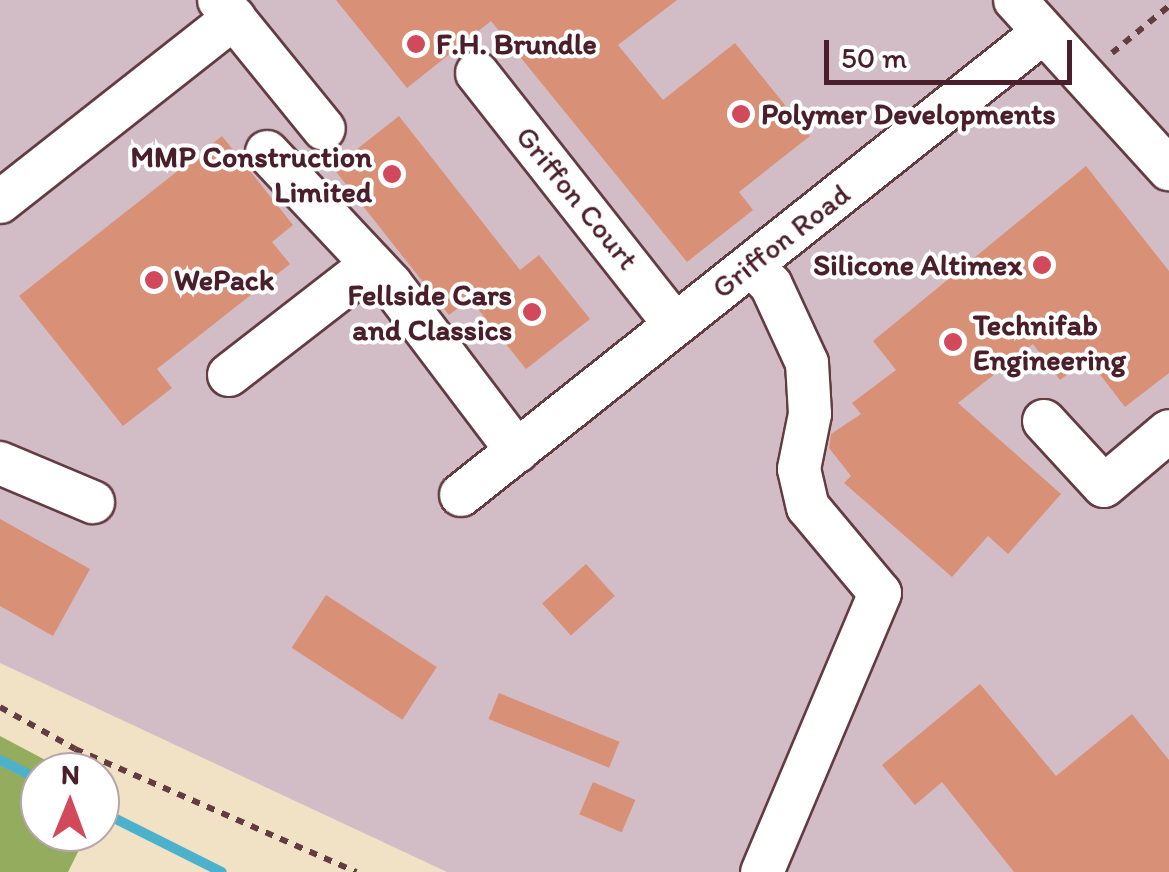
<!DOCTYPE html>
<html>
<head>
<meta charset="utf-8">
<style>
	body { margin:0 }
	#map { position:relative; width:1169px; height:872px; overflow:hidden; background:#f2e2c5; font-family:Itim,sans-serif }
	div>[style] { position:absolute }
	.industrial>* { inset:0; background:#d2bdc6 }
	.forest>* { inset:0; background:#93ac5e }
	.stream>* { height:10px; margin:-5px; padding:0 5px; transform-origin:5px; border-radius:5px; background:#4cb2cb }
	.building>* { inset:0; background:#d89077; transform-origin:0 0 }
	.path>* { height:6px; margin-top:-3px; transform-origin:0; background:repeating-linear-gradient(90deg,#633c42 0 8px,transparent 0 16px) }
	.roads { filter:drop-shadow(2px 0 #633c42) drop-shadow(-2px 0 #633c42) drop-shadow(0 2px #633c42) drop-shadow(0 -2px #633c42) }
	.minor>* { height:42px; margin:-21px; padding:0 21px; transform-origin:21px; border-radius:21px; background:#fff }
	.dots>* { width:28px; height:28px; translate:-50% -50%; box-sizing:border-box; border:5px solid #fff; border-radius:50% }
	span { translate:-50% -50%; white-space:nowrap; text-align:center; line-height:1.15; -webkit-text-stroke:8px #fff; paint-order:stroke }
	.poi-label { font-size:30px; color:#4a1f2b; font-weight:700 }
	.left { translate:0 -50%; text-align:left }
	.right { translate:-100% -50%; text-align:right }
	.street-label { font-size:30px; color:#4a1f2b }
	.north { position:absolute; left:20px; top:752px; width:100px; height:100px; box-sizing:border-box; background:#fff; border:2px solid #b7a5aa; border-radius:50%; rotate:1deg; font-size:28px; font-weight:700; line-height:40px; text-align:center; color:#4a1f2b }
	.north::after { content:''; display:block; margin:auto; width:35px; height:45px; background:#d1495b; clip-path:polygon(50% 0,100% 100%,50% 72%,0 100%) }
	.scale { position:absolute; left:824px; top:40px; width:248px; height:45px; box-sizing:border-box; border:5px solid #4a1f2b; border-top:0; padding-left:12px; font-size:30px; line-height:35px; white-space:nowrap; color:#4a1f2b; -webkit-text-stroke:8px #fff; paint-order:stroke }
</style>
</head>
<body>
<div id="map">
	<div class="industrial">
		<i style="clip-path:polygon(0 0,1169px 0,1169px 872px,447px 872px,0 663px)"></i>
	</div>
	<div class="forest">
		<i style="clip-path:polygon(0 736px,68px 772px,40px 772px,40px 832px,88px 832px,68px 872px,0 872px)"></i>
	</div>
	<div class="stream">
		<i style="left:0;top:760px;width:45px;rotate:26.6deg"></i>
		<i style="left:100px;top:811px;width:136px;rotate:26.6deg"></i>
	</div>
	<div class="building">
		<i style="clip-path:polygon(336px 0,677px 0,618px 45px,663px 100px,735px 43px,810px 136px,739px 192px,753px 210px,687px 262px,491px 21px,407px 88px)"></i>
		<i style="clip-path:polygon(399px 116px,520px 270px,539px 255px,590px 319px,526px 369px,470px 299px,449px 315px,333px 168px)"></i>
		<i style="clip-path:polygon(222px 136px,293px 225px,272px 242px,290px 264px,157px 369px,172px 388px,123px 426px,19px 296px)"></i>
		<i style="clip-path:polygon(1086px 166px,1169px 271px,1169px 373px,1125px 407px,1088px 359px,1060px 380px,1033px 344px,958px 403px,1061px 494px,1008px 554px,988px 536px,952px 577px,844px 483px,851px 476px,829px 448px,831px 434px,861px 414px,852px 403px,896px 370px,873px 341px)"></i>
		<i style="clip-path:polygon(0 519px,90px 569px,53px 636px,0 606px)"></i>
		<i style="left:586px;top:564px;width:43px;height:59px;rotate:48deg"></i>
		<i style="left:326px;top:595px;width:132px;height:63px;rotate:33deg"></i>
		<i style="clip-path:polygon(980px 684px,1056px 776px,1132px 714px,1169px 760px,1169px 872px,1014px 872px,942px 782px,915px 805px,882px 765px)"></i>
		<i style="left:499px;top:693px;width:130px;height:28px;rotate:22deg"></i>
		<i style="left:593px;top:782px;width:46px;height:35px;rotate:23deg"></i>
	</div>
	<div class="path">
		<i style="left:1112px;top:53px;width:74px;rotate:-39.5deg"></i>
		<i style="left:0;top:707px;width:86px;rotate:29.2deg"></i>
		<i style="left:75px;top:749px;width:307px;rotate:23.6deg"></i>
	</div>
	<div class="roads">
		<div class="minor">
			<i style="left:219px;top:0;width:166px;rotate:50.9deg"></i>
			<i style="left:1015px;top:0;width:229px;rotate:47.7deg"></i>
			<i style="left:477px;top:73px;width:320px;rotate:51.8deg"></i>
			<i style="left:267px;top:152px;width:180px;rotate:46.8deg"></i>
			<i style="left:390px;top:283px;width:211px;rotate:52.9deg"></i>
			<i style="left:0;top:202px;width:298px;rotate:-38.2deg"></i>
			<i style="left:751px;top:265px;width:28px;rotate:45deg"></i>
			<i style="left:771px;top:285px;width:86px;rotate:65.2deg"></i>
			<i style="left:807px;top:363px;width:51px;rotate:86.6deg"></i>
			<i style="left:810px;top:414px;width:56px;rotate:101.3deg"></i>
			<i style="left:799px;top:469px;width:39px;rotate:77deg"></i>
			<i style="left:808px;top:507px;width:112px;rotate:50.1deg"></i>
			<i style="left:880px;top:593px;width:303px;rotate:112.9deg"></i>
			<i style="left:229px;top:375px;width:181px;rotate:-37.8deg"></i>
			<i style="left:1044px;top:421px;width:88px;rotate:47.3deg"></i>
			<i style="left:1104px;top:486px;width:85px;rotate:-40.2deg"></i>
			<i style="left:0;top:463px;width:101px;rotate:22.8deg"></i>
			<i style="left:461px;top:495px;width:744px;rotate:-38.46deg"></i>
		</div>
	</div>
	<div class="dots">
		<i style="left:416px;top:44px;background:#d1495b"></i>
		<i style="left:741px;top:114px;background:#d1495b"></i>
		<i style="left:392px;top:174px;background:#d1495b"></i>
		<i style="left:1042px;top:265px;background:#d1495b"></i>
		<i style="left:154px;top:280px;background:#d1495b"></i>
		<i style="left:532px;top:312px;background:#d1495b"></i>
		<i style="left:953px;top:342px;background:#d1495b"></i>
	</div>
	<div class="poi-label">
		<span class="left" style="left:436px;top:44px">F.H. Brundle</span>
		<span class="left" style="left:761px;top:114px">Polymer Developments</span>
		<span class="right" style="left:372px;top:174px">MMP Construction<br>Limited</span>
		<span class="right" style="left:1022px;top:265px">Silicone Altimex</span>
		<span class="left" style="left:174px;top:280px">WePack</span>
		<span class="right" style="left:512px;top:312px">Fellside Cars<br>and Classics</span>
		<span class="left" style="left:973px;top:342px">Technifab<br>Engineering</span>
	</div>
	<div class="street-label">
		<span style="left:577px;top:198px;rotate:51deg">Griffon Court</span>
		<span style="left:781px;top:241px;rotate:-38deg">Griffon Road</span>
	</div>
	<div class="north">N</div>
	<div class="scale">50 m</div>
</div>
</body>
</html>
